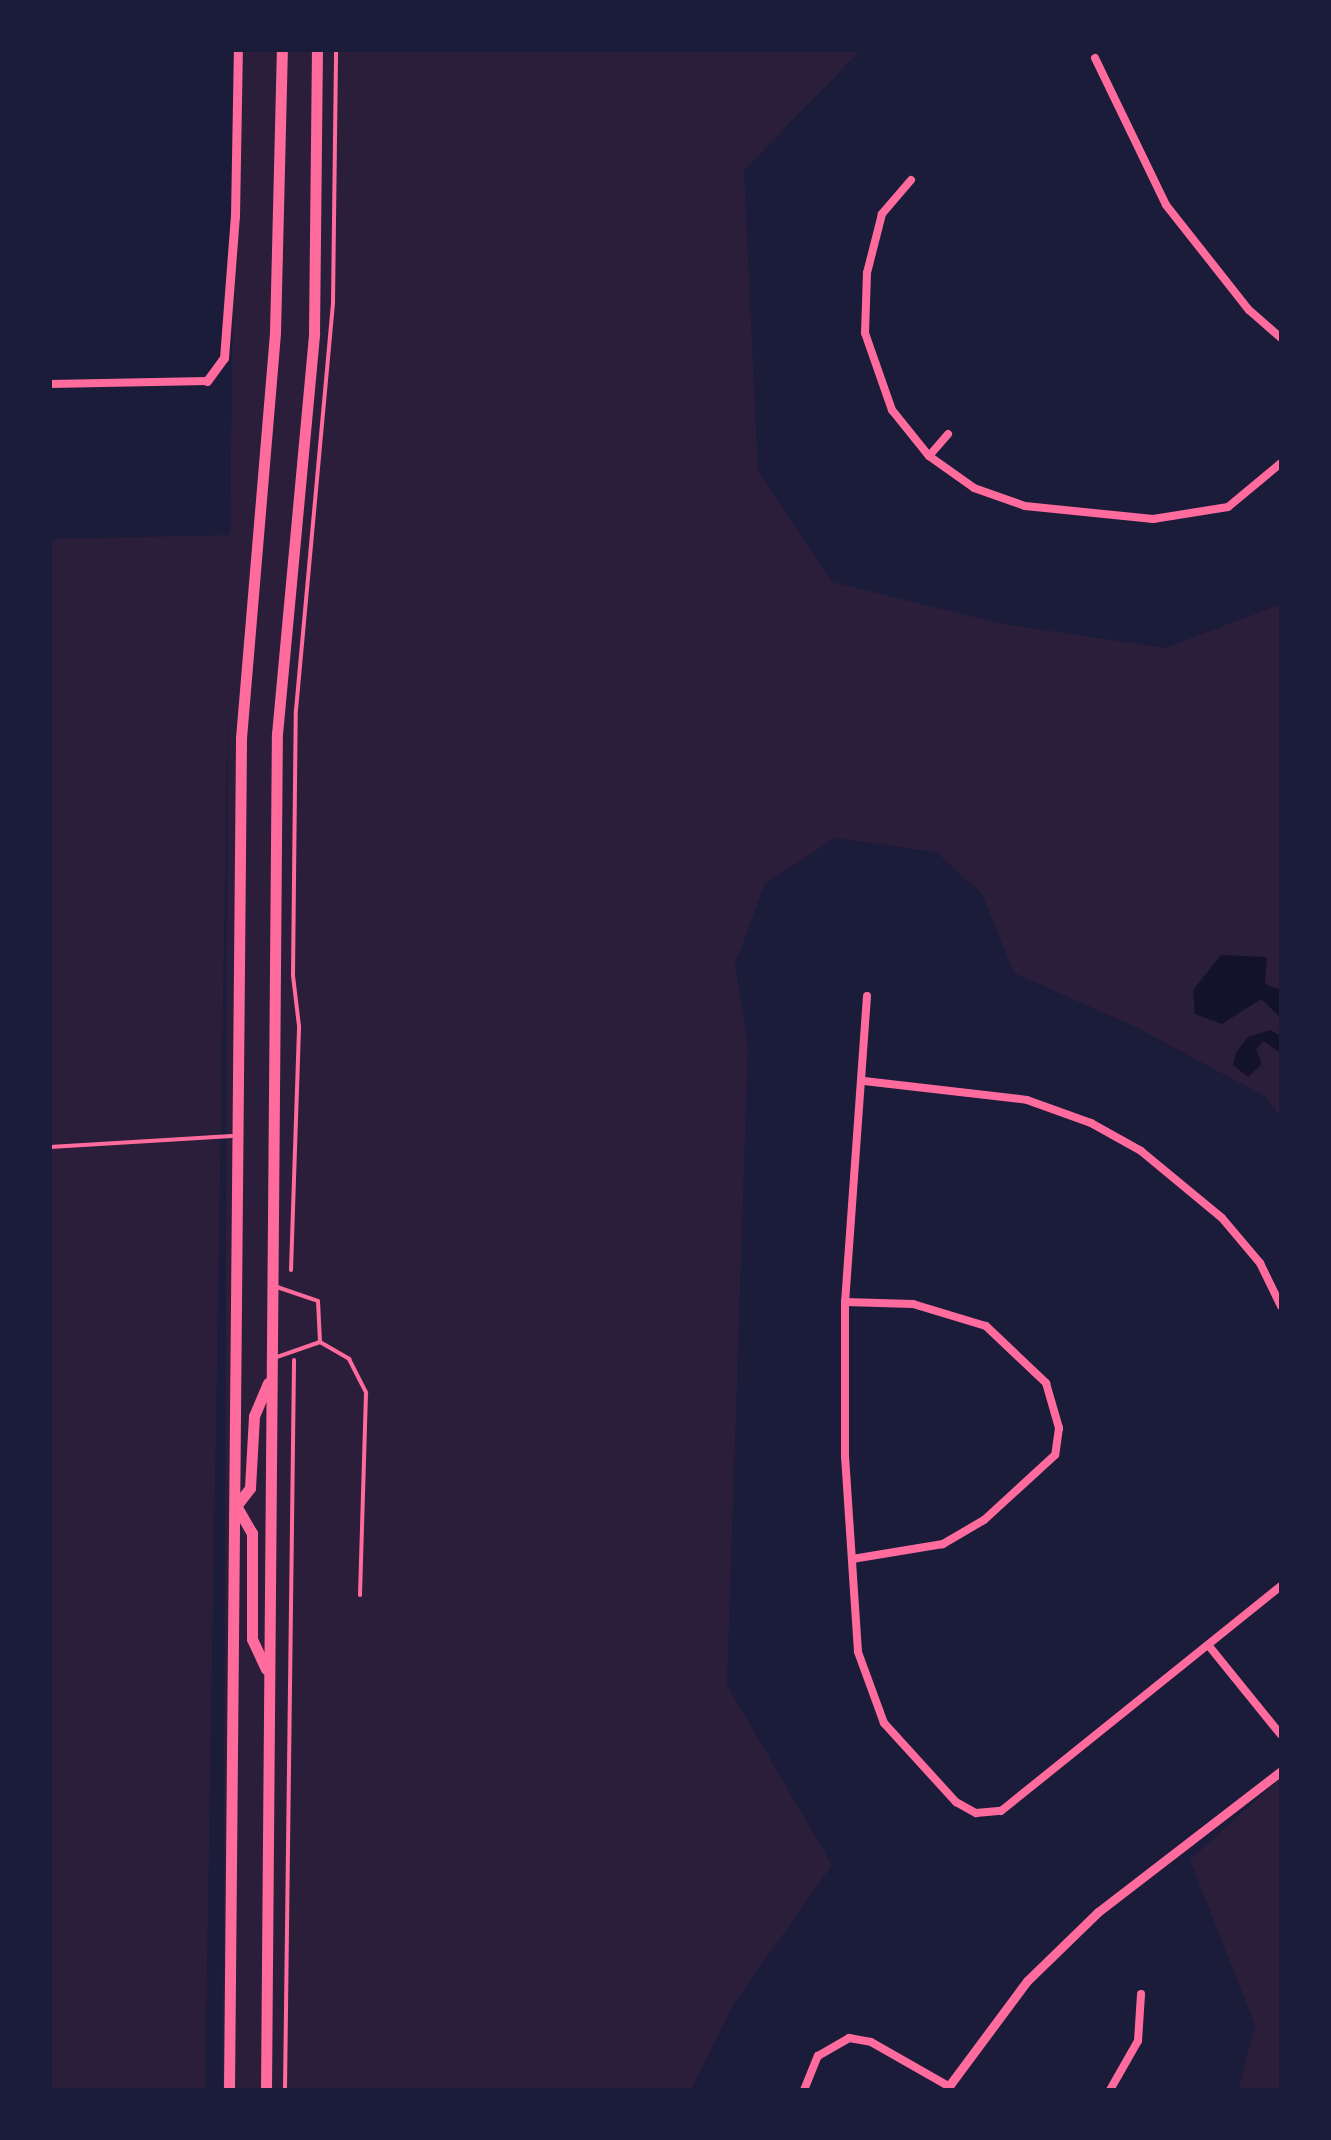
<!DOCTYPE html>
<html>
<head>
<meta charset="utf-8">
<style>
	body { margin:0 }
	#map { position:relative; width:1331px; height:2140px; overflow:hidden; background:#1b1b3a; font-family:"Roboto Condensed",sans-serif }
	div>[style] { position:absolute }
	.green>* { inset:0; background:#2a1e3b }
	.water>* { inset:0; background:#12122b }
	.path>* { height:4px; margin:-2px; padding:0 2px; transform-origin:2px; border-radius:2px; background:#ff6b9d }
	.service>* { height:4px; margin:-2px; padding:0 2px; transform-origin:2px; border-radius:2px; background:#ff6b9d }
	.minor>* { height:8px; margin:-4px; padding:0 4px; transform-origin:4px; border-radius:4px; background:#ff6b9d }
	.tertiary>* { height:9px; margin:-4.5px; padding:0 4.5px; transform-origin:4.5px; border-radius:4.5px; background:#ff6b9d }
	.primary>* { height:11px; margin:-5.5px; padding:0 5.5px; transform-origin:5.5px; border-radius:5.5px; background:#ff6b9d }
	span { translate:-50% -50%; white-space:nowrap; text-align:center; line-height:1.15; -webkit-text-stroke:9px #1b1b3a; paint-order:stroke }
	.frame { position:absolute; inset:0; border:52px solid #1b1b3a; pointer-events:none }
</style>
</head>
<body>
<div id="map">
	<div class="green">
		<i style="clip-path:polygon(236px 50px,861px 50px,744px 170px,758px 471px,832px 582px,998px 623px,1165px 648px,1281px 604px,1281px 1118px,1266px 1097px,1138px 1028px,1014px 973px,982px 894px,936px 852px,835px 838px,765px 884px,735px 964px,748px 1046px,727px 1685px,832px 1865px,735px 2002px,691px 2090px,223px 2090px,228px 697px,205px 2090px,50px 2090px,50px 539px,230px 535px)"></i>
		<i style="clip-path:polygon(1281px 1777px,1281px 2090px,1238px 2090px,1255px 2025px,1190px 1860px)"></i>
	</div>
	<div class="water">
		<i style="clip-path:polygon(1221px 955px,1267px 957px,1265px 984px,1281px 990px,1281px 1018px,1261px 999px,1222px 1024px,1195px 1014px,1193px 990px)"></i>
		<i style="clip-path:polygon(1270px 1030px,1281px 1036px,1281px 1053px,1263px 1041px,1256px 1049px,1262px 1064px,1248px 1077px,1233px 1065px,1236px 1053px,1248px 1037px)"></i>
	</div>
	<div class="path">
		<i style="left:291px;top:1270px;width:244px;rotate:-88.1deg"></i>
		<i style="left:299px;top:1026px;width:50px;rotate:-96.8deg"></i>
		<i style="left:293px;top:976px;width:266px;rotate:-89.4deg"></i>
		<i style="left:296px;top:710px;width:409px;rotate:-84.8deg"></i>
		<i style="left:333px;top:303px;width:253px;rotate:-89.3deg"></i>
		<i style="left:285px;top:2090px;width:730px;rotate:-89.29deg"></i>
	</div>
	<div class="service">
		<i style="left:50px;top:1147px;width:182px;rotate:-3.5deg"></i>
		<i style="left:277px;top:1287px;width:43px;rotate:18.9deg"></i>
		<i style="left:318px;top:1301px;width:41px;rotate:87.2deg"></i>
		<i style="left:320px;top:1342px;width:46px;rotate:160.8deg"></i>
		<i style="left:320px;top:1342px;width:34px;rotate:30deg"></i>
		<i style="left:349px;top:1359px;width:38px;rotate:63deg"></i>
		<i style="left:366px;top:1393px;width:202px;rotate:91.7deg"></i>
	</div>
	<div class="minor">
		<i style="left:1095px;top:58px;width:163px;rotate:64.2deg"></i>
		<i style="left:1166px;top:205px;width:134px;rotate:51.7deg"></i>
		<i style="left:1249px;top:310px;width:43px;rotate:41.2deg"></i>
		<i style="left:911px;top:180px;width:45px;rotate:130.5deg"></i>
		<i style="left:882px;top:214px;width:61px;rotate:104.3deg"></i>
		<i style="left:867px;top:273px;width:60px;rotate:91.9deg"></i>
		<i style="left:865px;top:333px;width:82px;rotate:70.7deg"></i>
		<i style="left:892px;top:410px;width:59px;rotate:51.2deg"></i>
		<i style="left:929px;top:456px;width:55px;rotate:35.4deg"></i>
		<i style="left:974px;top:488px;width:54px;rotate:19.4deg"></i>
		<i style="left:1025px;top:506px;width:129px;rotate:5.8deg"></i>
		<i style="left:1153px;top:519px;width:76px;rotate:-9.1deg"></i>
		<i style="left:1228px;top:507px;width:69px;rotate:-39.7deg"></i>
		<i style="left:50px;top:384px;width:157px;rotate:-1.1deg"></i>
		<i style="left:929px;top:456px;width:29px;rotate:-49deg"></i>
		<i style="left:867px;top:996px;width:307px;rotate:94.1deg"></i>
		<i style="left:845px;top:1302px;width:154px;rotate:90deg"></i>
		<i style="left:845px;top:1456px;width:196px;rotate:86.2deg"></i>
		<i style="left:858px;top:1652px;width:76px;rotate:69.9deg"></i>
		<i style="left:884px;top:1723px;width:107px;rotate:47.7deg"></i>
		<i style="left:956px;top:1802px;width:23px;rotate:29deg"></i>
		<i style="left:976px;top:1813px;width:25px;rotate:-5deg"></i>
		<i style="left:1001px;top:1811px;width:359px;rotate:-38.8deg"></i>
		<i style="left:864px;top:1081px;width:164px;rotate:6.6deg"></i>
		<i style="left:1027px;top:1100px;width:68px;rotate:19.8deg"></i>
		<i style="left:1091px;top:1123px;width:57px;rotate:29.2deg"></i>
		<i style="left:1141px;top:1151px;width:105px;rotate:39.6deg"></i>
		<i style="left:1222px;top:1218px;width:59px;rotate:49.8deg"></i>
		<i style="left:1260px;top:1263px;width:48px;rotate:64deg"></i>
		<i style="left:845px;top:1302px;width:68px;rotate:1.7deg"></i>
		<i style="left:913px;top:1304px;width:76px;rotate:16.8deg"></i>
		<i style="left:986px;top:1326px;width:83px;rotate:43.5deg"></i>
		<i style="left:1046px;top:1383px;width:47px;rotate:73.9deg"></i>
		<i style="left:1059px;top:1428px;width:27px;rotate:98deg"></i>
		<i style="left:1055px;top:1455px;width:96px;rotate:137.5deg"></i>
		<i style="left:984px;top:1520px;width:48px;rotate:149.7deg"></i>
		<i style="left:943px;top:1544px;width:92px;rotate:170.6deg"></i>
		<i style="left:1209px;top:1646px;width:114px;rotate:51deg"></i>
		<i style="left:804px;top:2090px;width:37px;rotate:-68deg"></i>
		<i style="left:818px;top:2056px;width:36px;rotate:-30deg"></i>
		<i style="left:849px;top:2038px;width:22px;rotate:10deg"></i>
		<i style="left:871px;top:2042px;width:89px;rotate:29.7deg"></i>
		<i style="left:1110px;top:2090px;width:56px;rotate:-60.3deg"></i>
		<i style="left:1138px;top:2041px;width:47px;rotate:-86.3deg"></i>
	</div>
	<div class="tertiary">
		<i style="left:207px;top:381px;width:29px;rotate:-54deg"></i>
		<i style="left:224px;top:358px;width:142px;rotate:-85.6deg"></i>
		<i style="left:235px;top:216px;width:166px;rotate:-89deg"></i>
		<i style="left:946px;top:2090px;width:136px;rotate:-53.4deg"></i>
		<i style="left:1027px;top:1981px;width:99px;rotate:-44.2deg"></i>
		<i style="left:1098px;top:1912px;width:231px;rotate:-37.6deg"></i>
	</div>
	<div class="primary">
		<i style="left:236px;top:1506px;width:23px;rotate:-52deg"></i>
		<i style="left:250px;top:1488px;width:72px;rotate:-86.8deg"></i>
		<i style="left:254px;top:1416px;width:36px;rotate:-67deg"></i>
		<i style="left:238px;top:1509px;width:28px;rotate:60deg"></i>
		<i style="left:252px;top:1533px;width:106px;rotate:90deg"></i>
		<i style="left:252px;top:1639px;width:33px;rotate:65deg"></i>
		<i style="left:229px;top:2090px;width:1352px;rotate:-89.49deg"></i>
		<i style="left:241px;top:738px;width:407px;rotate:-85.2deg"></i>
		<i style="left:275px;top:332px;width:282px;rotate:-88.6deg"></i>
		<i style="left:266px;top:2090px;width:1356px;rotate:-89.54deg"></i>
		<i style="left:277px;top:734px;width:403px;rotate:-84.7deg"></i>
		<i style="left:314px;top:333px;width:283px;rotate:-89.4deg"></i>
	</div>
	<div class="frame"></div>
</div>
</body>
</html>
